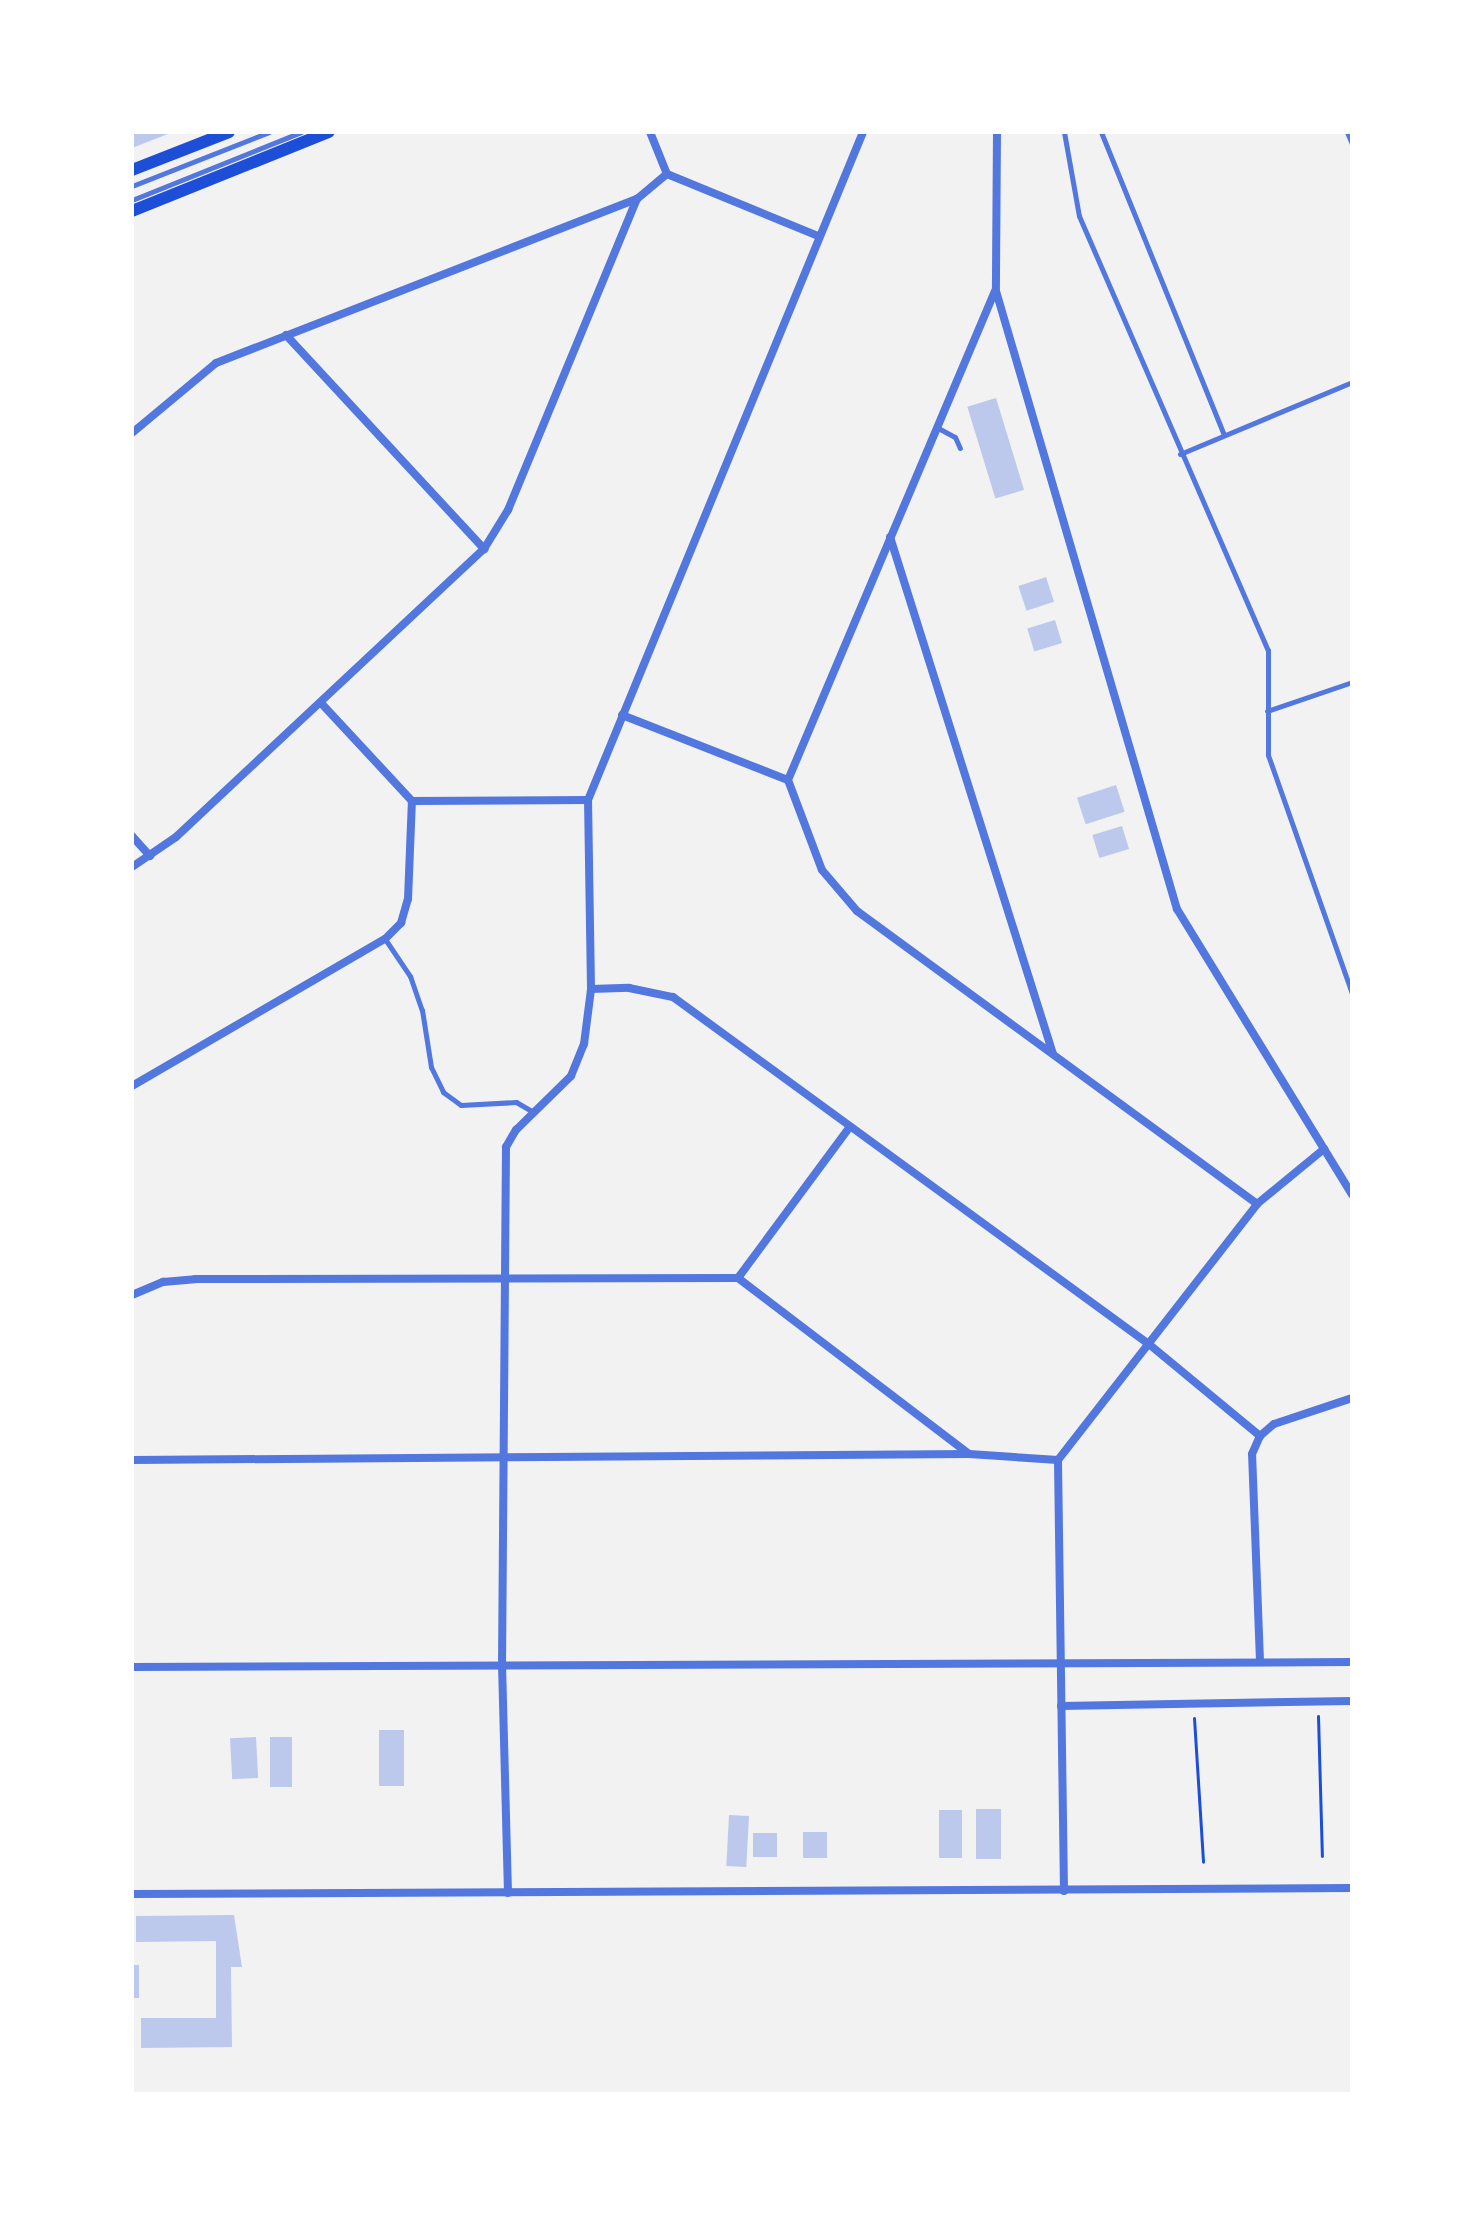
<!DOCTYPE html>
<html>
<head>
<meta charset="utf-8">
<style>
	body { margin:0 }
	#map { position:relative; width:1484px; height:2226px; overflow:hidden; background:#f2f2f2; font-family:"PT Sans Narrow",sans-serif }
	div>[style] { position:absolute }
	.building>* { inset:0; background:#bdc9ec; transform-origin:0 0 }
	.path>* { height:3px; margin:-1.5px; padding:0 1.5px; transform-origin:1.5px; border-radius:1.5px; background:#1d4ed8 }
	.service>* { height:5px; margin:-2.5px; padding:0 2.5px; transform-origin:2.5px; border-radius:2.5px; background:#5277de }
	.minor>* { height:8px; margin:-4px; padding:0 4px; transform-origin:4px; border-radius:4px; background:#5277de }
	.secondary>* { height:12px; margin:-6px; padding:0 6px; transform-origin:6px; border-radius:6px; background:#1d4ed8 }
	span { translate:-50% -50%; white-space:nowrap; text-align:center; line-height:1.15; -webkit-text-stroke:8px #fff; paint-order:stroke }
	.frame { position:absolute; inset:0; border:134px solid #fff; pointer-events:none }
</style>
</head>
<body>
<div id="map">
	<div class="building">
		<i style="clip-path:polygon(132px 132px,173px 132px,132px 148px)"></i>
		<i style="left:996px;top:398px;width:96px;height:30px;rotate:73deg"></i>
		<i style="left:1046px;top:577px;width:26px;height:29px;rotate:72deg"></i>
		<i style="left:1055px;top:620px;width:24px;height:29px;rotate:73deg"></i>
		<i style="left:1116px;top:785px;width:28px;height:41px;rotate:72deg"></i>
		<i style="left:1122px;top:826px;width:24px;height:31px;rotate:73deg"></i>
		<i style="left:379px;top:1730px;width:25px;height:56px"></i>
		<i style="left:256px;top:1737px;width:41px;height:26px;rotate:87deg"></i>
		<i style="left:270px;top:1737px;width:22px;height:50px"></i>
		<i style="left:976px;top:1809px;width:25px;height:50px"></i>
		<i style="left:939px;top:1810px;width:23px;height:48px"></i>
		<i style="left:729px;top:1815px;width:20px;height:51px;rotate:3deg"></i>
		<i style="left:803px;top:1832px;width:24px;height:26px"></i>
		<i style="left:753px;top:1833px;width:24px;height:24px"></i>
		<i style="clip-path:polygon(234px 1915px,242px 1967px,231px 1967px,232px 2047px,141px 2048px,141px 2018px,216px 2018px,216px 1941px,136px 1942px,136px 1916px)"></i>
		<i style="left:132px;top:1965px;width:7px;height:33px"></i>
	</div>
	<div class="path">
		<i style="left:1318px;top:1716px;width:140px;rotate:88.4deg"></i>
		<i style="left:1194px;top:1718px;width:144px;rotate:86.4deg"></i>
	</div>
	<div class="service">
		<i style="left:1064px;top:132px;width:85px;rotate:79.9deg"></i>
		<i style="left:1079px;top:216px;width:473px;rotate:66.5deg"></i>
		<i style="left:1268px;top:650px;width:105px;rotate:90deg"></i>
		<i style="left:1268px;top:755px;width:253px;rotate:70.6deg"></i>
		<i style="left:1101px;top:132px;width:327px;rotate:67.9deg"></i>
		<i style="left:1347px;top:132px;width:13px;rotate:67deg"></i>
		<i style="left:132px;top:186px;width:147px;rotate:-21.5deg"></i>
		<i style="left:132px;top:200px;width:182px;rotate:-21.9deg"></i>
		<i style="left:938px;top:428px;width:19px;rotate:28deg"></i>
		<i style="left:955px;top:437px;width:12px;rotate:66deg"></i>
		<i style="left:1180px;top:454px;width:186px;rotate:-22.7deg"></i>
		<i style="left:1267px;top:711px;width:90px;rotate:-18.8deg"></i>
		<i style="left:385px;top:939px;width:45px;rotate:56deg"></i>
		<i style="left:410px;top:976px;width:36px;rotate:71deg"></i>
		<i style="left:422px;top:1010px;width:58px;rotate:81deg"></i>
		<i style="left:431px;top:1067px;width:28px;rotate:64deg"></i>
		<i style="left:443px;top:1092px;width:22px;rotate:36deg"></i>
		<i style="left:461px;top:1105px;width:55px;rotate:-3.1deg"></i>
		<i style="left:516px;top:1102px;width:20px;rotate:30deg"></i>
	</div>
	<div class="minor">
		<i style="left:650px;top:132px;width:45px;rotate:68deg"></i>
		<i style="left:667px;top:174px;width:163px;rotate:22.3deg"></i>
		<i style="left:997px;top:132px;width:159px;rotate:90.4deg"></i>
		<i style="left:996px;top:291px;width:644px;rotate:73.68deg"></i>
		<i style="left:1177px;top:909px;width:335px;rotate:58.5deg"></i>
		<i style="left:286px;top:335px;width:292px;rotate:47.2deg"></i>
		<i style="left:132px;top:433px;width:109px;rotate:-39.8deg"></i>
		<i style="left:216px;top:363px;width:452px;rotate:-21.3deg"></i>
		<i style="left:890px;top:537px;width:542px;rotate:72.5deg"></i>
		<i style="left:321px;top:703px;width:134px;rotate:47.1deg"></i>
		<i style="left:412px;top:801px;width:176px;rotate:-0.3deg"></i>
		<i style="left:622px;top:715px;width:178px;rotate:21.4deg"></i>
		<i style="left:788px;top:780px;width:96px;rotate:69.3deg"></i>
		<i style="left:822px;top:870px;width:54px;rotate:49.5deg"></i>
		<i style="left:857px;top:911px;width:496px;rotate:36.2deg"></i>
		<i style="left:788px;top:780px;width:531px;rotate:-67.06deg"></i>
		<i style="left:132px;top:836px;width:27px;rotate:48deg"></i>
		<i style="left:132px;top:867px;width:53px;rotate:-34.3deg"></i>
		<i style="left:176px;top:837px;width:422px;rotate:-43.1deg"></i>
		<i style="left:484px;top:549px;width:46px;rotate:-58.4deg"></i>
		<i style="left:508px;top:510px;width:337px;rotate:-67.5deg"></i>
		<i style="left:637px;top:199px;width:39px;rotate:-40deg"></i>
		<i style="left:591px;top:989px;width:38px;rotate:-2deg"></i>
		<i style="left:629px;top:988px;width:45px;rotate:11.6deg"></i>
		<i style="left:673px;top:997px;width:590px;rotate:36.11deg"></i>
		<i style="left:1150px;top:1345px;width:143px;rotate:39.6deg"></i>
		<i style="left:132px;top:1086px;width:293px;rotate:-30.2deg"></i>
		<i style="left:385px;top:939px;width:23px;rotate:-45deg"></i>
		<i style="left:401px;top:923px;width:25px;rotate:-74deg"></i>
		<i style="left:408px;top:899px;width:98px;rotate:-87.7deg"></i>
		<i style="left:738px;top:1278px;width:187px;rotate:-53.5deg"></i>
		<i style="left:132px;top:1295px;width:34px;rotate:-23deg"></i>
		<i style="left:163px;top:1282px;width:32px;rotate:-5deg"></i>
		<i style="left:195px;top:1279px;width:543px;rotate:-0.11deg"></i>
		<i style="left:738px;top:1278px;width:290px;rotate:37.3deg"></i>
		<i style="left:132px;top:1460px;width:837px;rotate:-0.41deg"></i>
		<i style="left:969px;top:1454px;width:89px;rotate:3.9deg"></i>
		<i style="left:1260px;top:1661px;width:207px;rotate:-92.2deg"></i>
		<i style="left:1252px;top:1454px;width:20px;rotate:-66deg"></i>
		<i style="left:1260px;top:1436px;width:18px;rotate:-41deg"></i>
		<i style="left:1274px;top:1424px;width:82px;rotate:-18.4deg"></i>
		<i style="left:132px;top:1667px;width:1220px;rotate:-0.23deg"></i>
		<i style="left:1061px;top:1706px;width:291px;rotate:-1deg"></i>
		<i style="left:1064px;top:1891px;width:431px;rotate:-90.8deg"></i>
		<i style="left:1058px;top:1460px;width:324px;rotate:-52.1deg"></i>
		<i style="left:1257px;top:1204px;width:87px;rotate:-39.4deg"></i>
		<i style="left:508px;top:1893px;width:227px;rotate:-91.5deg"></i>
		<i style="left:502px;top:1666px;width:519px;rotate:-89.56deg"></i>
		<i style="left:506px;top:1147px;width:20px;rotate:-60deg"></i>
		<i style="left:516px;top:1130px;width:77px;rotate:-44.5deg"></i>
		<i style="left:571px;top:1076px;width:35px;rotate:-68deg"></i>
		<i style="left:584px;top:1044px;width:55px;rotate:-82.7deg"></i>
		<i style="left:591px;top:989px;width:189px;rotate:-90.9deg"></i>
		<i style="left:588px;top:800px;width:722px;rotate:-67.62deg"></i>
		<i style="left:132px;top:1894px;width:1220px;rotate:-0.28deg"></i>
	</div>
	<div class="secondary">
		<i style="left:132px;top:170px;width:104px;rotate:-21.4deg"></i>
		<i style="left:132px;top:211px;width:212px;rotate:-21.9deg"></i>
	</div>
	<div class="frame"></div>
</div>
</body>
</html>
